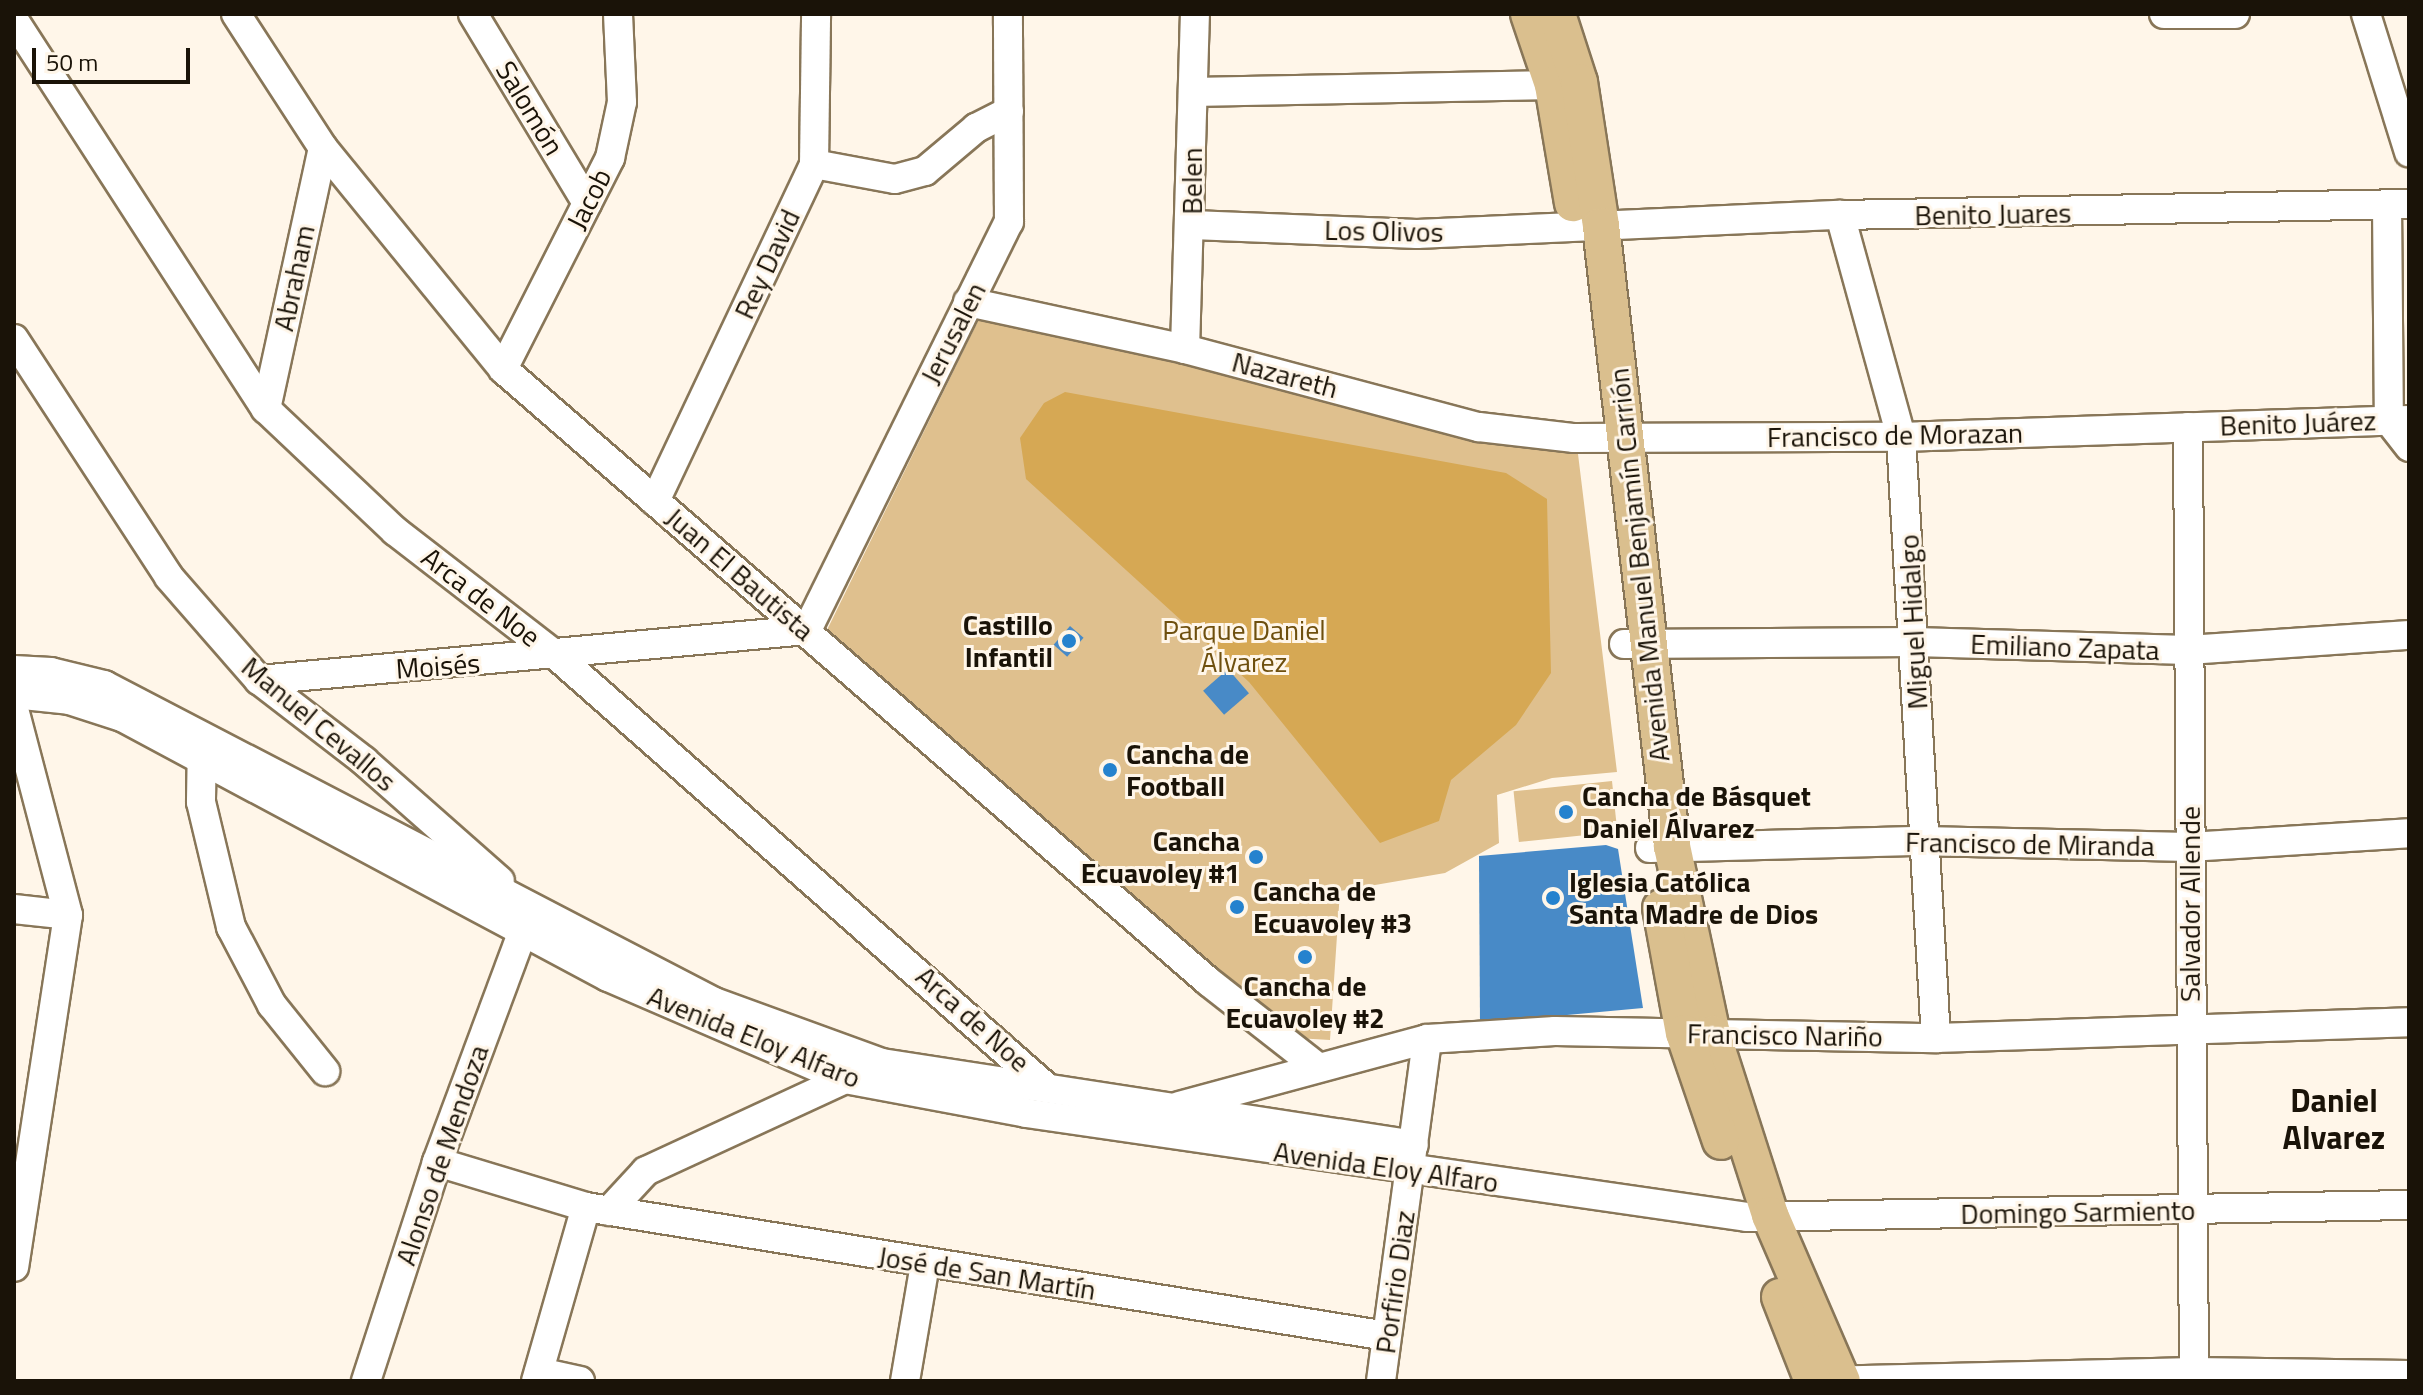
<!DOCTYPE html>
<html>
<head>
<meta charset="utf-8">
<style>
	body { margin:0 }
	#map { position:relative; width:2423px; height:1395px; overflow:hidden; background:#fff6e9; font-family:"Titillium Web",sans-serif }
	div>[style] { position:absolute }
	.green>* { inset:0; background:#dfc08e; transform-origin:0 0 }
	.water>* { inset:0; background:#d6a854 }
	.building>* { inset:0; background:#488ac7; transform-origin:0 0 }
	.roads { filter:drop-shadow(2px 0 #887658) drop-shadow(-2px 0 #887658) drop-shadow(0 2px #887658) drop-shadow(0 -2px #887658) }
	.minor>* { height:28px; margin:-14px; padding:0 14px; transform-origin:14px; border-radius:14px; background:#fff }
	.major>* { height:36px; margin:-18px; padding:0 18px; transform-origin:18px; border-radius:18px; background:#dabf8e }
	.dots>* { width:22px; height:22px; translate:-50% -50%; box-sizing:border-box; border:4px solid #fff6e9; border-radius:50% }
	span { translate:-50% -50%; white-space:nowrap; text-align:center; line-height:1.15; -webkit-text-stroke:6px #fff6e9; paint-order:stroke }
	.street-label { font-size:28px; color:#1a1308 }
	.poi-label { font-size:28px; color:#1a1308; font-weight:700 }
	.right { translate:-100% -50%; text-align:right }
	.left { translate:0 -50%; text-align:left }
	.park-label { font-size:28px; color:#6e4f0e }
	.quarter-label { font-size:32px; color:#1a1308; font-weight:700 }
	.frame { position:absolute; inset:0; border:16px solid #1a1308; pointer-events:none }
	.scale { position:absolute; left:32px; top:48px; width:158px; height:36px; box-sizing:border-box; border:4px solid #1a1308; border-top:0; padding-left:10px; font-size:24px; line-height:28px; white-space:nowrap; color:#1a1308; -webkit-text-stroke:6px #fff6e9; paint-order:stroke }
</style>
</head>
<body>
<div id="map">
	<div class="green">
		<i style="clip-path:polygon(979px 319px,1578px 454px,1617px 772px,1552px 778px,1497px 795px,1499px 843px,1445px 873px,1340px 891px,1330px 1040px,1296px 1038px,827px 630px)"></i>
		<i style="left:1612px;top:781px;width:51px;height:99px;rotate:84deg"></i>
	</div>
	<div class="water">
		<i style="clip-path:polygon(1065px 392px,1506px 473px,1547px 499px,1551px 673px,1516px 725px,1451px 780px,1439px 821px,1380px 843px,1249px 682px,1026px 479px,1020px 438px,1044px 403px)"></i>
	</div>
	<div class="building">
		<i style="left:1070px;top:626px;width:18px;height:25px;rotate:41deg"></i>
		<i style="left:1228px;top:669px;width:32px;height:33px;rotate:49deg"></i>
		<i style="clip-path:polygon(1606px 845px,1618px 849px,1643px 1008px,1480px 1023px,1479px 856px)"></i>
	</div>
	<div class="roads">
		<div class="minor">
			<i style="left:236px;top:14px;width:160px;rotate:57deg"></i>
			<i style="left:323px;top:148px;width:285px;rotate:50.8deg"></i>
			<i style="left:503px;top:369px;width:935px;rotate:40.97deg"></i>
			<i style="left:1209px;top:982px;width:136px;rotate:38.1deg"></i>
			<i style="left:473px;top:14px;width:221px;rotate:58.9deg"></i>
			<i style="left:2164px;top:14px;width:71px"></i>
			<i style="left:2366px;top:14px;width:145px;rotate:72.7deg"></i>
			<i style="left:14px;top:20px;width:463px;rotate:57.1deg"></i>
			<i style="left:266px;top:409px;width:178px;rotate:43.4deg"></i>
			<i style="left:395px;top:531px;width:206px;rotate:37.7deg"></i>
			<i style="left:558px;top:657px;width:652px;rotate:41.39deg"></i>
			<i style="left:1193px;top:92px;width:360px;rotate:-1.1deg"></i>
			<i style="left:814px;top:164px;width:82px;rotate:10.5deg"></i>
			<i style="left:895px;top:179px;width:31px;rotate:-15deg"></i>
			<i style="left:925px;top:171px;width:67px;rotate:-40.1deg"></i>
			<i style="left:976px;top:128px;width:37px;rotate:-27deg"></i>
			<i style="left:2387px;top:204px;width:217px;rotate:89.5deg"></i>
			<i style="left:2389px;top:421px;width:33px;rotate:52deg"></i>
			<i style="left:1840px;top:215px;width:230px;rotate:74.6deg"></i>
			<i style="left:1901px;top:437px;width:602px;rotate:86.67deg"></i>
			<i style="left:1192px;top:225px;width:225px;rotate:2.3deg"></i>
			<i style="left:1417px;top:234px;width:423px;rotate:-2.6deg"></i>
			<i style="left:1840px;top:215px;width:569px;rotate:-1.11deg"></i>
			<i style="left:968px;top:302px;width:222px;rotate:12.2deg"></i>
			<i style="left:1185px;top:349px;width:304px;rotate:14.9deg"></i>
			<i style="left:1479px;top:427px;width:96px;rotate:6.6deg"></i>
			<i style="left:1574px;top:438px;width:327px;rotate:-0.2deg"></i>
			<i style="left:1901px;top:437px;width:508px;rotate:-1.92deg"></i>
			<i style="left:14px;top:339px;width:284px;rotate:56.9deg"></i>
			<i style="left:169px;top:577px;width:137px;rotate:48.9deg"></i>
			<i style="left:259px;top:680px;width:133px;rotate:37.6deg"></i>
			<i style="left:364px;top:761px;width:181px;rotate:41.4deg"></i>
			<i style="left:1185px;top:349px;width:335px;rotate:-88.3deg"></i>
			<i style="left:503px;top:369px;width:237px;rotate:-63.1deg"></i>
			<i style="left:610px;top:158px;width:57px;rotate:-77.9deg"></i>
			<i style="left:622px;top:102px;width:88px;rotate:-92.6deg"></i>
			<i style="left:266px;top:409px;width:267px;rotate:-77.7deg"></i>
			<i style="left:2188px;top:427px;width:954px;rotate:89.64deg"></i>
			<i style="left:655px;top:501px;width:373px;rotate:-64.7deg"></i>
			<i style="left:814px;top:164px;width:150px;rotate:-89.2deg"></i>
			<i style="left:807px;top:630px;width:455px;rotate:-63.7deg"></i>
			<i style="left:1009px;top:222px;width:208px;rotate:-90.3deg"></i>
			<i style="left:1624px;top:644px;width:291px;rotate:-0.4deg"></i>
			<i style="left:1915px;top:642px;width:273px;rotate:1.7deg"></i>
			<i style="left:2188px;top:650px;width:222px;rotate:-3.9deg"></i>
			<i style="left:14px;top:670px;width:37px;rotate:3deg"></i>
			<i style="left:51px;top:672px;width:55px;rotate:13.8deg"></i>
			<i style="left:104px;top:685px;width:687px;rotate:27.46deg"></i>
			<i style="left:714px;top:1002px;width:179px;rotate:20deg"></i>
			<i style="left:882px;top:1063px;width:538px;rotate:8.76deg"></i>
			<i style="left:259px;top:680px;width:550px;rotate:-5.21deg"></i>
			<i style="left:14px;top:694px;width:55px;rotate:6.2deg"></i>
			<i style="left:69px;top:700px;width:56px;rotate:17.8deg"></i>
			<i style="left:122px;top:717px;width:551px;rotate:28.15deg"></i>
			<i style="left:608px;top:977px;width:258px;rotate:23.3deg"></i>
			<i style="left:845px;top:1079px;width:184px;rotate:10.6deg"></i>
			<i style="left:1026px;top:1113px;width:728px;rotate:8.21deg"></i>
			<i style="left:1747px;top:1217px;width:662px;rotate:-1.04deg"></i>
			<i style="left:14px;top:709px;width:213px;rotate:75.3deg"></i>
			<i style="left:68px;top:915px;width:356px;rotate:98.7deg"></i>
			<i style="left:202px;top:742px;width:60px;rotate:91deg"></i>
			<i style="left:201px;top:802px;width:129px;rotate:76.5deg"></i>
			<i style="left:231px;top:927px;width:88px;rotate:62.3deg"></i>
			<i style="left:272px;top:1005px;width:85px;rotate:51.2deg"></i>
			<i style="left:1650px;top:848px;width:273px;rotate:-1.5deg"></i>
			<i style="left:1923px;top:841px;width:266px;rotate:1.3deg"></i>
			<i style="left:2189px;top:847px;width:220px;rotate:-3.6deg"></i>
			<i style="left:14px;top:909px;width:54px;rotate:6.3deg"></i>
			<i style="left:1179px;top:1106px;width:257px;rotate:-15.1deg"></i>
			<i style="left:1427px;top:1039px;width:128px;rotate:-3.6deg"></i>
			<i style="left:1555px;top:1031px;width:381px;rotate:1.1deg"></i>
			<i style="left:1936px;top:1038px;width:473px;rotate:-1.9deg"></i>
			<i style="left:437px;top:1162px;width:156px;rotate:16.8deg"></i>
			<i style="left:586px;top:1207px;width:811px;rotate:9.15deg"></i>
			<i style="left:609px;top:1211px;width:54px;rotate:-47.2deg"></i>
			<i style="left:646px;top:1171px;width:219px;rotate:-24.8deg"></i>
			<i style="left:539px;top:1372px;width:42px;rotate:12.4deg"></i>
			<i style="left:366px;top:1381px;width:230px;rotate:-72deg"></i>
			<i style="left:437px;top:1162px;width:246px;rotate:-69.6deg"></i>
			<i style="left:536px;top:1381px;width:181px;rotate:-74deg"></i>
			<i style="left:905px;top:1381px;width:119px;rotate:-80.3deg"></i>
			<i style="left:1381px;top:1381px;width:345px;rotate:-82.3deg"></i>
			<i style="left:1822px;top:1381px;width:372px;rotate:-1.4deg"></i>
			<i style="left:2194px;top:1372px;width:215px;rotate:0.8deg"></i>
		</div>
		<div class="major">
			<i style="left:1529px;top:14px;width:75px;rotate:71.3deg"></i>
			<i style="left:1553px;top:85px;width:120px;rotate:80.4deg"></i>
			<i style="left:1557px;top:14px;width:71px;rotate:72.1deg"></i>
			<i style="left:1579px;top:82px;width:146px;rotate:81.3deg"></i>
			<i style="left:1601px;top:226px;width:624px;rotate:83.47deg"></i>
			<i style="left:1672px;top:846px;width:192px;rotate:78deg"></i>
			<i style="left:1712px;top:1034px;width:190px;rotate:72.2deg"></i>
			<i style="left:1770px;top:1215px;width:181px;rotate:66.6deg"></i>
			<i style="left:1661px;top:908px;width:127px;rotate:79.6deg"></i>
			<i style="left:1684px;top:1033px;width:114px;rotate:71.1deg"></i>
			<i style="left:1780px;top:1297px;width:90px;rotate:68.6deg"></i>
		</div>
	</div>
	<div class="dots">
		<i style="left:1069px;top:641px;background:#2582ce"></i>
		<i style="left:1110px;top:770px;background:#2582ce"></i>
		<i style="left:1566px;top:812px;background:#2582ce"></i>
		<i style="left:1256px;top:857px;background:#2582ce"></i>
		<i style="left:1553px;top:898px;background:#2582ce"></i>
		<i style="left:1237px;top:907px;background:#2582ce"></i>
		<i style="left:1305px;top:957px;background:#2582ce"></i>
	</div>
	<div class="street-label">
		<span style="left:530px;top:108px;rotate:59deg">Salomón</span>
		<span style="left:1192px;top:181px;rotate:-90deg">Belen</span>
		<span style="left:589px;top:199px;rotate:-63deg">Jacob</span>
		<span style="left:1993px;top:214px;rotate:-1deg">Benito Juares</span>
		<span style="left:1384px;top:231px;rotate:1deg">Los Olivos</span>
		<span style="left:767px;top:264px;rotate:-65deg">Rey David</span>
		<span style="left:294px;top:278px;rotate:-78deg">Abraham</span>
		<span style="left:953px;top:333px;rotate:-63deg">Jerusalen</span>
		<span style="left:1285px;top:375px;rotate:15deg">Nazareth</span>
		<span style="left:2298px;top:423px;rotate:-2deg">Benito Juárez</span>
		<span style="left:1895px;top:435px;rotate:-1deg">Francisco de Morazan</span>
		<span style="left:1639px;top:565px;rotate:-96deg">Avenida Manuel Benjamín Carrión</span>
		<span style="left:740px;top:574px;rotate:41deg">Juan El Bautista</span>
		<span style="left:481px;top:597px;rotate:38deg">Arca de Noe</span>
		<span style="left:1913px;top:622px;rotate:-93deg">Miguel Hidalgo</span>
		<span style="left:2065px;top:647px;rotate:2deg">Emiliano Zapata</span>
		<span style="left:438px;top:666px;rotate:-4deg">Moisés</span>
		<span style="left:319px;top:724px;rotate:40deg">Manuel Cevallos</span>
		<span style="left:2030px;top:844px;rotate:1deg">Francisco de Miranda</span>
		<span style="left:2190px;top:904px;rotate:-90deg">Salvador Allende</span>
		<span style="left:973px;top:1019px;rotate:42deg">Arca de Noe</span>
		<span style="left:1785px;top:1035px;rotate:1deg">Francisco Nariño</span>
		<span style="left:754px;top:1037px;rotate:22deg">Avenida Eloy Alfaro</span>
		<span style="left:442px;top:1155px;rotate:-71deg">Alonso de Mendoza</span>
		<span style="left:1386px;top:1167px;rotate:8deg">Avenida Eloy Alfaro</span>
		<span style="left:2078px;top:1212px;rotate:-1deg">Domingo Sarmiento</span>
		<span style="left:987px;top:1273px;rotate:9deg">José de San Martín</span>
		<span style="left:1395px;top:1282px;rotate:-82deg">Porfirio Diaz</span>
	</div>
	<div class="poi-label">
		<span class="right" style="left:1053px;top:641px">Castillo<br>Infantil</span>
		<span class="left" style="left:1126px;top:770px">Cancha de<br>Football</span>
		<span class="left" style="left:1582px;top:812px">Cancha de Básquet<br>Daniel Álvarez</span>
		<span class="right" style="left:1240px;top:857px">Cancha<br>Ecuavoley #1</span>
		<span class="left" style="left:1569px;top:898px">Iglesia Católica<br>Santa Madre de Dios</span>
		<span class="left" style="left:1253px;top:907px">Cancha de<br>Ecuavoley #3</span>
		<span style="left:1305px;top:1002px">Cancha de<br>Ecuavoley #2</span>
	</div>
	<div class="park-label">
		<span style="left:1244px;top:646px">Parque Daniel<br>Álvarez</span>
	</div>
	<div class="quarter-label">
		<span style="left:2334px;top:1119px">Daniel<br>Alvarez</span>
	</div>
	<div class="frame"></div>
	<div class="scale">50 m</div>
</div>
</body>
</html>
